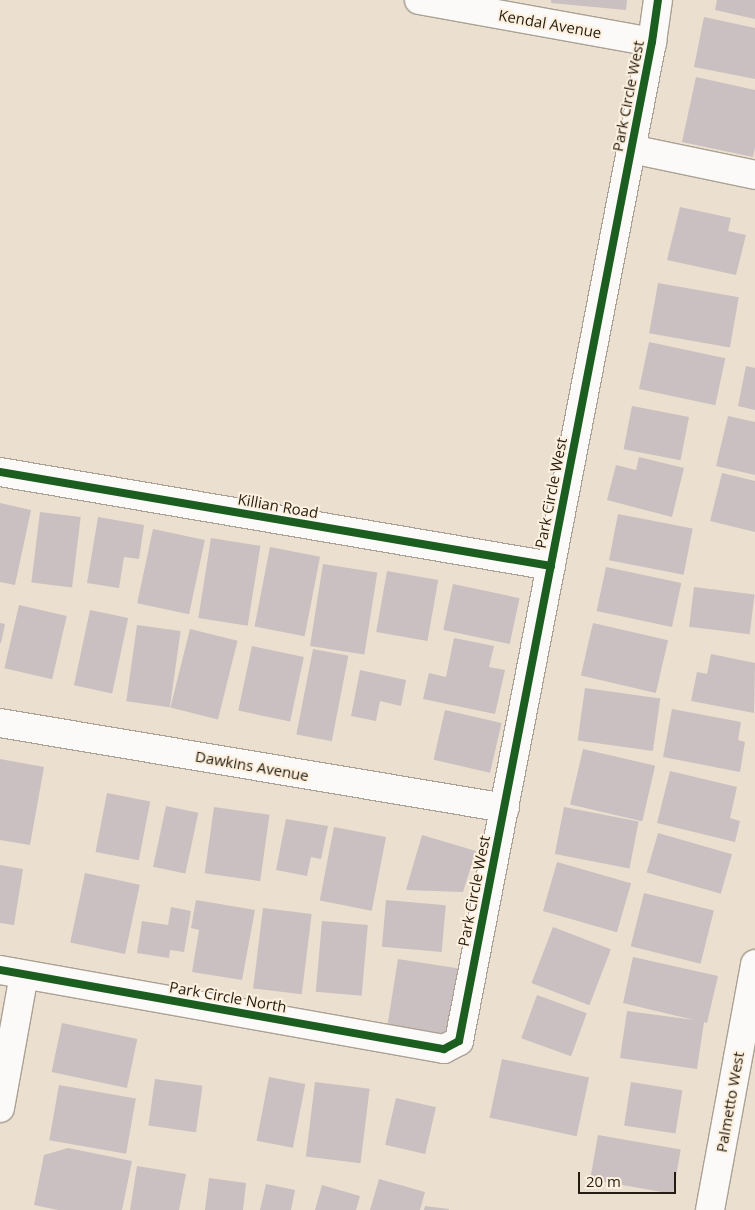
<!DOCTYPE html>
<html>
<head>
<meta charset="utf-8">
<style>
	body { margin:0 }
	#map { position:relative; width:755px; height:1210px; overflow:hidden; background:#ebdfcf; font-family:"Open Sans",sans-serif }
	div>[style] { position:absolute }
	.building>* { inset:0; background:#cac0c1; transform-origin:0 0 }
	.roads { filter:drop-shadow(1px 0 #aaa194) drop-shadow(-1px 0 #aaa194) drop-shadow(0 1px #aaa194) drop-shadow(0 -1px #aaa194) }
	.minor>* { height:28px; margin:-14px; padding:0 14px; transform-origin:14px; border-radius:14px; background:#fcfaf8 }
	.cycleway>* { height:8px; margin:-4px; padding:0 4px; transform-origin:4px; border-radius:4px; background:#1b5e20 }
	span { translate:-50% -50%; white-space:nowrap; text-align:center; line-height:1.15; -webkit-text-stroke:4px #fdf0de; paint-order:stroke }
	.street-label { font-size:15px; color:#241c11 }
	.scale { position:absolute; left:578px; top:1172px; width:98px; height:22px; box-sizing:border-box; border:2px solid #241c11; border-top:0; padding-left:6px; font-size:15px; line-height:18px; white-space:nowrap; color:#241c11; -webkit-text-stroke:4px #fdf0de; paint-order:stroke }
</style>
</head>
<body>
<div id="map">
	<div class="building">
		<i style="clip-path:polygon(551px 0,627px 0,626px 10px,551px 3px)"></i>
		<i style="clip-path:polygon(717px 0,755px 0,755px 19px,715px 10px)"></i>
		<i style="clip-path:polygon(704px 17px,755px 28px,755px 79px,694px 67px)"></i>
		<i style="clip-path:polygon(696px 77px,755px 90px,755px 147px,753px 157px,682px 142px)"></i>
		<i style="clip-path:polygon(680px 207px,731px 218px,728px 231px,746px 235px,736px 275px,667px 260px)"></i>
		<i style="left:658px;top:283px;width:82px;height:51px;rotate:10deg"></i>
		<i style="left:649px;top:342px;width:78px;height:48px;rotate:12deg"></i>
		<i style="clip-path:polygon(746px 366px,755px 368px,755px 410px,738px 406px)"></i>
		<i style="left:632px;top:406px;width:58px;height:44px;rotate:11deg"></i>
		<i style="clip-path:polygon(728px 416px,755px 422px,755px 475px,716px 466px)"></i>
		<i style="clip-path:polygon(639px 457px,684px 468px,672px 517px,607px 500px,616px 465px,636px 470px)"></i>
		<i style="clip-path:polygon(722px 473px,755px 481px,755px 532px,710px 521px)"></i>
		<i style="clip-path:polygon(0 503px,31px 510px,15px 585px,0 582px)"></i>
		<i style="left:40px;top:512px;width:41px;height:71px;rotate:7deg"></i>
		<i style="left:618px;top:514px;width:76px;height:47px;rotate:11deg"></i>
		<i style="clip-path:polygon(98px 517px,144px 525px,139px 559px,124px 557px,119px 588px,87px 583px)"></i>
		<i style="left:153px;top:529px;width:53px;height:76px;rotate:12deg"></i>
		<i style="left:211px;top:538px;width:50px;height:81px;rotate:9deg"></i>
		<i style="left:270px;top:547px;width:51px;height:81px;rotate:11deg"></i>
		<i style="left:323px;top:564px;width:55px;height:83px;rotate:9deg"></i>
		<i style="left:606px;top:567px;width:77px;height:45px;rotate:12deg"></i>
		<i style="left:387px;top:571px;width:52px;height:62px;rotate:10deg"></i>
		<i style="left:453px;top:584px;width:68px;height:47px;rotate:12deg"></i>
		<i style="left:694px;top:587px;width:61px;height:40px;rotate:7deg"></i>
		<i style="left:19px;top:605px;width:49px;height:65px;rotate:13deg"></i>
		<i style="left:90px;top:610px;width:39px;height:77px;rotate:12deg"></i>
		<i style="clip-path:polygon(0 623px,5px 624px,1px 643px,0 643px)"></i>
		<i style="left:593px;top:623px;width:77px;height:54px;rotate:13deg"></i>
		<i style="left:137px;top:625px;width:44px;height:77px;rotate:8deg"></i>
		<i style="left:190px;top:629px;width:49px;height:81px;rotate:14deg"></i>
		<i style="clip-path:polygon(454px 638px,494px 646px,489px 667px,505px 670px,495px 714px,423px 699px,429px 673px,446px 677px)"></i>
		<i style="left:252px;top:646px;width:53px;height:66px;rotate:12deg"></i>
		<i style="left:313px;top:649px;width:36px;height:87px;rotate:11deg"></i>
		<i style="clip-path:polygon(711px 654px,755px 663px,754px 713px,691px 701px,697px 672px,707px 674px)"></i>
		<i style="clip-path:polygon(360px 670px,406px 680px,401px 706px,380px 701px,376px 721px,351px 716px)"></i>
		<i style="left:585px;top:688px;width:76px;height:53px;rotate:8deg"></i>
		<i style="clip-path:polygon(672px 709px,741px 722px,738px 740px,745px 742px,740px 772px,663px 757px)"></i>
		<i style="left:445px;top:710px;width:58px;height:51px;rotate:13deg"></i>
		<i style="left:583px;top:749px;width:74px;height:57px;rotate:13deg"></i>
		<i style="clip-path:polygon(0 759px,44px 767px,30px 845px,0 840px)"></i>
		<i style="clip-path:polygon(670px 771px,737px 787px,730px 818px,740px 821px,735px 842px,657px 823px)"></i>
		<i style="left:107px;top:793px;width:44px;height:60px;rotate:11deg"></i>
		<i style="left:166px;top:806px;width:33px;height:62px;rotate:12deg"></i>
		<i style="left:214px;top:807px;width:56px;height:67px;rotate:8deg"></i>
		<i style="left:564px;top:807px;width:76px;height:48px;rotate:11deg"></i>
		<i style="clip-path:polygon(286px 819px,328px 826px,321px 859px,311px 857px,307px 876px,276px 870px)"></i>
		<i style="left:334px;top:827px;width:53px;height:75px;rotate:11deg"></i>
		<i style="left:658px;top:833px;width:77px;height:41px;rotate:16deg"></i>
		<i style="clip-path:polygon(422px 835px,476px 851px,463px 892px,406px 890px)"></i>
		<i style="left:557px;top:862px;width:77px;height:51px;rotate:16deg"></i>
		<i style="clip-path:polygon(0 865px,23px 869px,14px 925px,0 923px)"></i>
		<i style="left:85px;top:873px;width:56px;height:71px;rotate:12deg"></i>
		<i style="left:644px;top:893px;width:72px;height:55px;rotate:14deg"></i>
		<i style="clip-path:polygon(196px 900px,255px 910px,242px 980px,192px 972px,199px 930px,191px 928px)"></i>
		<i style="left:386px;top:900px;width:60px;height:47px;rotate:5deg"></i>
		<i style="clip-path:polygon(171px 907px,191px 911px,184px 952px,170px 950px,169px 958px,137px 953px,142px 921px,168px 925px)"></i>
		<i style="left:263px;top:908px;width:49px;height:81px;rotate:7deg"></i>
		<i style="left:322px;top:921px;width:46px;height:71px;rotate:5deg"></i>
		<i style="left:553px;top:927px;width:62px;height:60px;rotate:21deg"></i>
		<i style="clip-path:polygon(633px 957px,718px 976px,707px 1023px,704px 1022px,697px 1069px,620px 1058px,627px 1011px,694px 1020px,623px 1003px)"></i>
		<i style="left:398px;top:959px;width:63px;height:68px;rotate:9deg"></i>
		<i style="left:537px;top:995px;width:53px;height:46px;rotate:20deg"></i>
		<i style="left:62px;top:1023px;width:77px;height:50px;rotate:12deg"></i>
		<i style="left:502px;top:1059px;width:89px;height:60px;rotate:12deg"></i>
		<i style="left:269px;top:1077px;width:37px;height:65px;rotate:11deg"></i>
		<i style="left:155px;top:1079px;width:48px;height:47px;rotate:8deg"></i>
		<i style="left:315px;top:1082px;width:55px;height:75px;rotate:7deg"></i>
		<i style="left:631px;top:1082px;width:52px;height:44px;rotate:9deg"></i>
		<i style="left:59px;top:1085px;width:78px;height:56px;rotate:10deg"></i>
		<i style="left:396px;top:1098px;width:41px;height:48px;rotate:13deg"></i>
		<i style="left:598px;top:1135px;width:84px;height:45px;rotate:10deg"></i>
		<i style="clip-path:polygon(68px 1148px,132px 1161px,122px 1210px,58px 1210px,34px 1205px,44px 1155px)"></i>
		<i style="clip-path:polygon(137px 1166px,186px 1174px,179px 1210px,130px 1210px)"></i>
		<i style="clip-path:polygon(209px 1178px,246px 1183px,243px 1210px,205px 1210px)"></i>
		<i style="clip-path:polygon(379px 1179px,425px 1192px,420px 1210px,370px 1210px)"></i>
		<i style="clip-path:polygon(266px 1184px,295px 1190px,291px 1210px,260px 1210px)"></i>
		<i style="clip-path:polygon(322px 1185px,360px 1196px,356px 1210px,315px 1210px)"></i>
		<i style="clip-path:polygon(425px 1206px,449px 1209px,449px 1210px,424px 1210px)"></i>
	</div>
	<div class="roads">
		<div class="minor">
			<i style="left:419px;top:0;width:237px;rotate:10.2deg"></i>
			<i style="left:631px;top:149px;width:127px;rotate:11.8deg"></i>
			<i style="left:0;top:472px;width:559px;rotate:9.68deg"></i>
			<i style="left:0;top:723px;width:512px;rotate:9.55deg"></i>
			<i style="left:0;top:970px;width:451px;rotate:10.1deg"></i>
			<i style="left:444px;top:1049px;width:17px;rotate:-28deg"></i>
			<i style="left:459px;top:1041px;width:1017px;rotate:-79.07deg"></i>
			<i style="left:652px;top:42px;width:42px;rotate:-81.9deg"></i>
			<i style="left:0;top:1108px;width:135px;rotate:-79.8deg"></i>
			<i style="left:710px;top:1210px;width:250px;rotate:-79.6deg"></i>
		</div>
	</div>
	<div class="cycleway">
		<i style="left:0;top:472px;width:559px;rotate:9.68deg"></i>
		<i style="left:0;top:970px;width:451px;rotate:10.1deg"></i>
		<i style="left:444px;top:1049px;width:17px;rotate:-28deg"></i>
		<i style="left:459px;top:1041px;width:1017px;rotate:-79.07deg"></i>
		<i style="left:652px;top:42px;width:42px;rotate:-81.9deg"></i>
	</div>
	<div class="street-label">
		<span style="left:550px;top:24px;rotate:10deg">Kendal Avenue</span>
		<span style="left:628px;top:96px;rotate:-79deg">Park Circle West</span>
		<span style="left:551px;top:493px;rotate:-79deg">Park Circle West</span>
		<span style="left:278px;top:506px;rotate:10deg">Killian Road</span>
		<span style="left:252px;top:766px;rotate:10deg">Dawkins Avenue</span>
		<span style="left:474px;top:891px;rotate:-79deg">Park Circle West</span>
		<span style="left:228px;top:997px;rotate:10deg">Park Circle North</span>
		<span style="left:730px;top:1102px;rotate:-80deg">Palmetto West</span>
	</div>
	<div class="scale">20 m</div>
</div>
</body>
</html>
